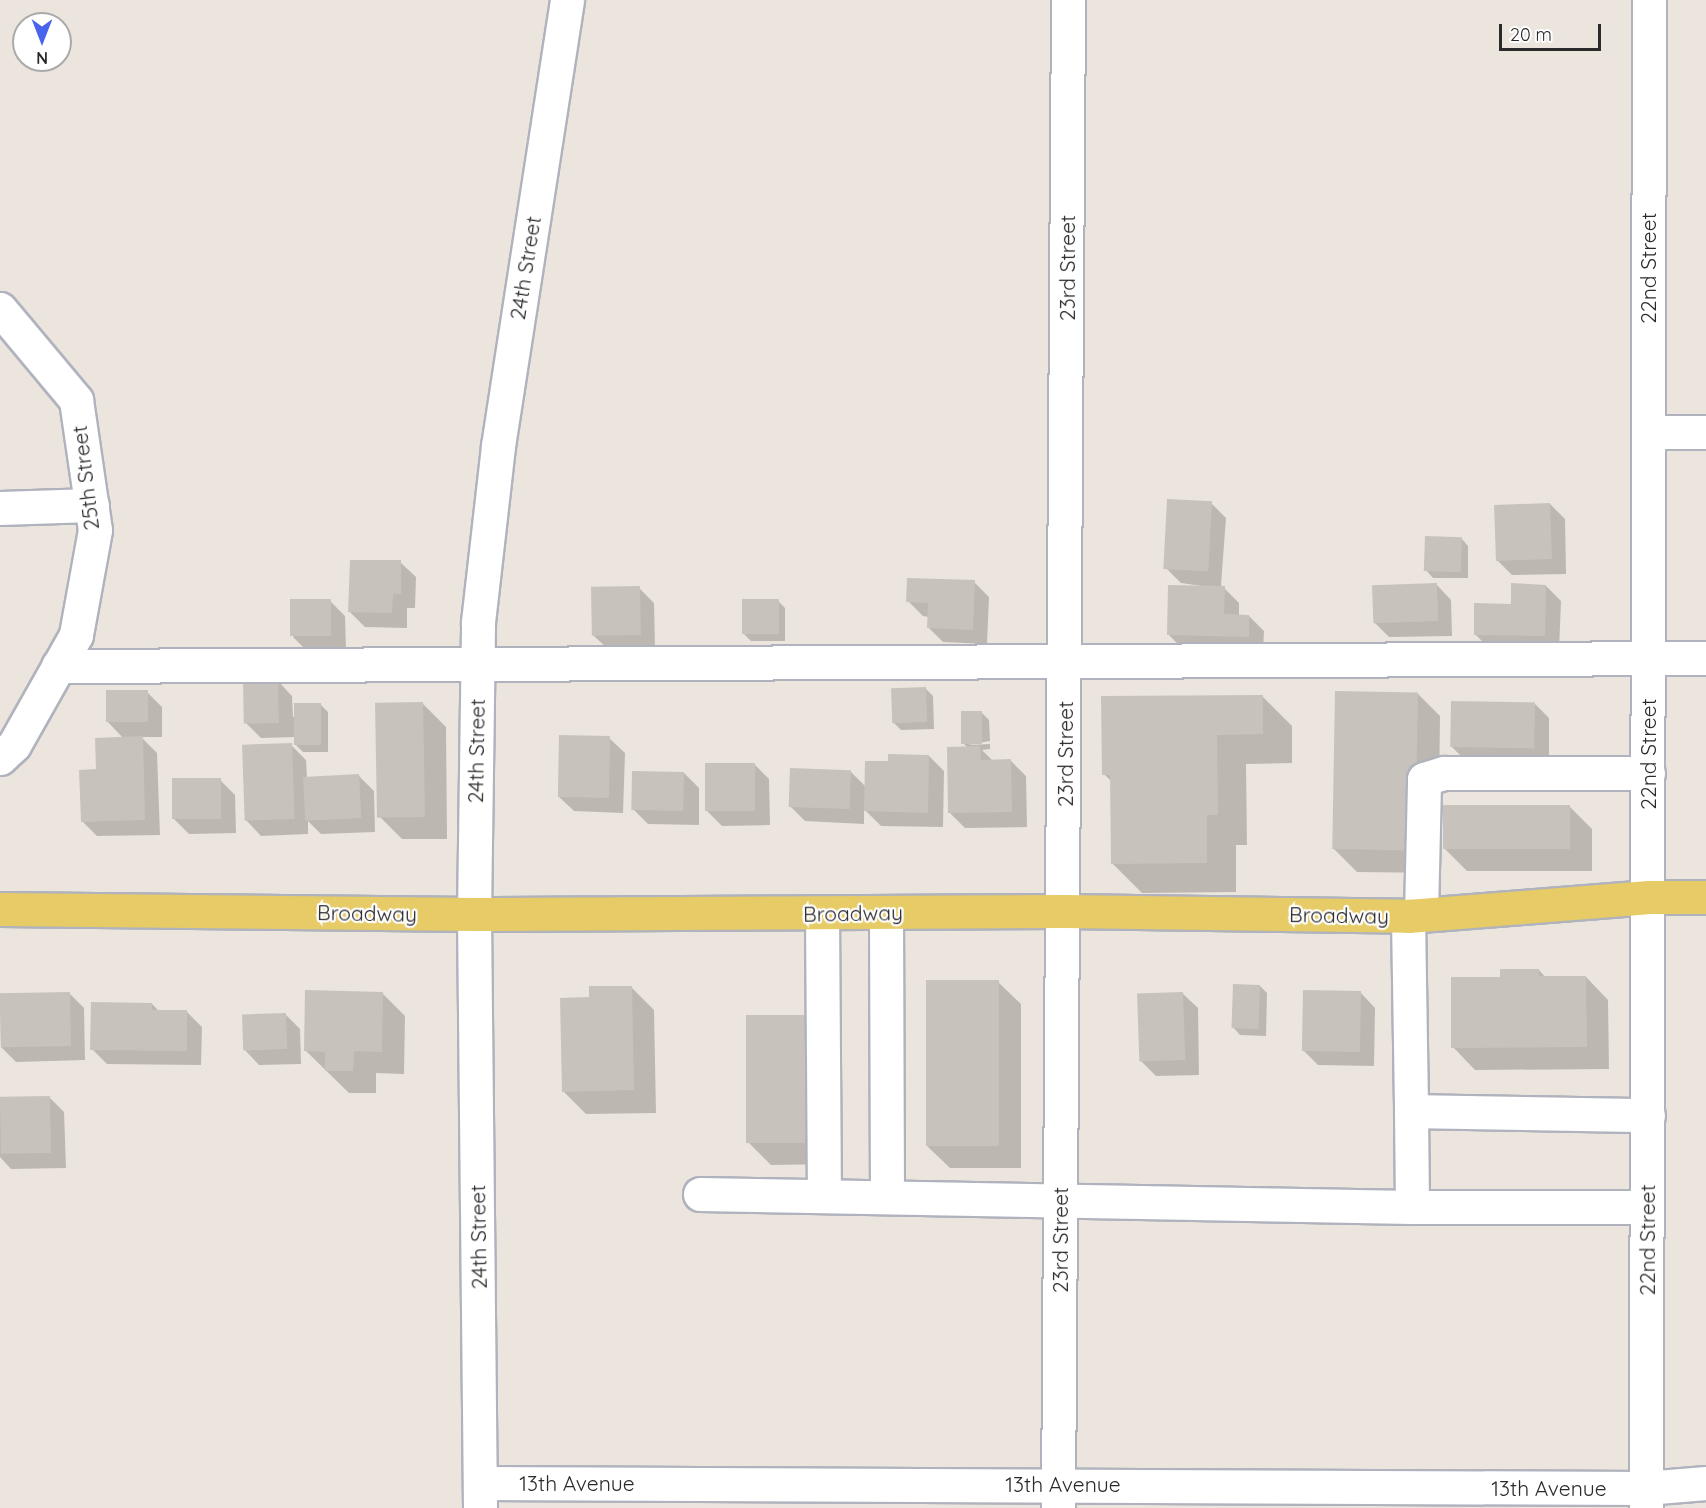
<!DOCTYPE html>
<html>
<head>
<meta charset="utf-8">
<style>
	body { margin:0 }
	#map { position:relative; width:1706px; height:1508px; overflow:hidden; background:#ebe5dd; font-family:Quicksand,sans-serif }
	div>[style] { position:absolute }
	.shadow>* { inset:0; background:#0003 }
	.building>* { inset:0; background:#c7c3bc; transform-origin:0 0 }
	.roads { filter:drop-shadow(2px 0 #b0b3bd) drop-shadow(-2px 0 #b0b3bd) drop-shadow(0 2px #b0b3bd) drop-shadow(0 -2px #b0b3bd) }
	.minor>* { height:33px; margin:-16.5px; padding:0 16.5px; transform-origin:16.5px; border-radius:16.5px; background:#fff }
	.major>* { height:33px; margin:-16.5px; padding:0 16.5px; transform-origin:16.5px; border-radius:16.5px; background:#e6cb67 }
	span { translate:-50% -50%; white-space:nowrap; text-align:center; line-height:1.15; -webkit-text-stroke:4.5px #fff; paint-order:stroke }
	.street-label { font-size:21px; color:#2a2a2a }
	.north { position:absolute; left:12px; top:12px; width:60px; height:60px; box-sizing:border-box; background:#fff; border:2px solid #aaa; border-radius:50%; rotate:180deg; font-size:16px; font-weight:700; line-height:24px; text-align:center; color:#2a2a2a }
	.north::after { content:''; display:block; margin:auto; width:21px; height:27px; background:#4964ec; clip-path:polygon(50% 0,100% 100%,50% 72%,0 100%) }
	.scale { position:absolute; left:1499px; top:24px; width:102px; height:27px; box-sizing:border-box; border:3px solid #2a2a2a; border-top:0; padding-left:8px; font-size:18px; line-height:21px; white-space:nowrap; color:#2a2a2a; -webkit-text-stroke:4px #fff; paint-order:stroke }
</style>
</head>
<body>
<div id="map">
	<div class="shadow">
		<i style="clip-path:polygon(1211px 503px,1226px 518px,1221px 585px,1239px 603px,1239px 616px,1249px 616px,1264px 631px,1263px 652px,1183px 649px,1168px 634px,1216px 588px,1181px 583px,1166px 568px)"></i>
		<i style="clip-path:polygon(1550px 504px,1565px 519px,1566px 574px,1512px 575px,1497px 560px)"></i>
		<i style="clip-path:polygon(1461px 538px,1468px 546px,1468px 578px,1433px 578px,1426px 570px)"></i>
		<i style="clip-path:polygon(400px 562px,416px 577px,415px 608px,407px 608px,407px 628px,365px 627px,350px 612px)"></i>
		<i style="clip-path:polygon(974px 582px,989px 597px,987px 644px,943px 642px,928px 627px,929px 617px,923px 616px,908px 601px)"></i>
		<i style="clip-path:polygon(1436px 584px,1451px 600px,1452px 636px,1389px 637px,1374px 622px)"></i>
		<i style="clip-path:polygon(1546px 586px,1561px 601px,1559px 651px,1490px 649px,1475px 634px)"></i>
		<i style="clip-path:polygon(639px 588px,654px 603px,655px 649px,609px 650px,593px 635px)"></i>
		<i style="clip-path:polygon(330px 601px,345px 616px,346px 650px,308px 652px,293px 637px)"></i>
		<i style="clip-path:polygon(778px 601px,785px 608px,785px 641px,751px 641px,743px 633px)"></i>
		<i style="clip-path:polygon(277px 680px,292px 696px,293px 717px,321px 705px,328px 712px,328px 752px,303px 752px,296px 745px,296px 737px,261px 738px,246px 723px)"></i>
		<i style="clip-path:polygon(925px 688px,933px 696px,934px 729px,901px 730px,894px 723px)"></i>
		<i style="clip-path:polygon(147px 692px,162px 707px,162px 737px,141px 737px,157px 753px,160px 835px,97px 836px,82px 821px,98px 771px,124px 739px,107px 721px)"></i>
		<i style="clip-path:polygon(1418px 694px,1440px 716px,1438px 873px,1357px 872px,1334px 849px)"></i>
		<i style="clip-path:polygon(1262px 696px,1292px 726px,1292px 763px,1246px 764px,1247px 845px,1236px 845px,1236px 892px,1142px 893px,1112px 863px,1112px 782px,1104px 774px)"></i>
		<i style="clip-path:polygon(1534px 703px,1549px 718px,1549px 762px,1467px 762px,1452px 747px)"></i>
		<i style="clip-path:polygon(423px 704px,446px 727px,447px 839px,402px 839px,379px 816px)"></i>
		<i style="clip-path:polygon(981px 712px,989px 720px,990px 741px,968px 745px,990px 744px,990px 749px,982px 750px,993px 761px,1011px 761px,1026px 776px,1027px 827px,965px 828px,949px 812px,968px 748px,963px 743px)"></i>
		<i style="clip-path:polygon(609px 738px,625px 753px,623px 813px,574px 811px,558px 796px)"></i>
		<i style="clip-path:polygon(291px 745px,306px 760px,307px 778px,359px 776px,374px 791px,375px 832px,321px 834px,308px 821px,308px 834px,261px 836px,246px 820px)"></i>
		<i style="clip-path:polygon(929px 756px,944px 771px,943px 827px,881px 826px,864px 809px,864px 824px,805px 821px,790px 806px,850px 771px,866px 787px,889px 762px)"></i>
		<i style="clip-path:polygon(754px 764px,769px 779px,770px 825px,722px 826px,707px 811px)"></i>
		<i style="clip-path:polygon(684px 773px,699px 788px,699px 825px,648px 824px,633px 809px)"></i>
		<i style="clip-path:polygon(220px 780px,235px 795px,236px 833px,189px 834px,174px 819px)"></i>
		<i style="clip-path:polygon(1570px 807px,1592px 829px,1592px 871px,1467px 871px,1444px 848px)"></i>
		<i style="clip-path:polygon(1539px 970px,1546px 978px,1586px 977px,1608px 1000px,1609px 1069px,1475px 1070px,1453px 1047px,1501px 978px)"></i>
		<i style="clip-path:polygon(998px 982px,1021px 1004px,1021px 1168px,950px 1168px,927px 1146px)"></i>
		<i style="clip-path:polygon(1260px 986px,1267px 993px,1266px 1036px,1240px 1035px,1233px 1027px)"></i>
		<i style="clip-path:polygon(631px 987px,654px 1010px,656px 1113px,586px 1114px,563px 1091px,591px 999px)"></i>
		<i style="clip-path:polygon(1360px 992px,1375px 1008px,1374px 1066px,1318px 1065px,1303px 1050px)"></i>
		<i style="clip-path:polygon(69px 993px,84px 1008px,85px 1060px,16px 1062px,1px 1047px,0 994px)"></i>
		<i style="clip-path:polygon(382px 993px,405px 1016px,404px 1074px,376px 1073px,376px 1093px,349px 1093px,306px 1051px)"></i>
		<i style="clip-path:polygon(1182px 993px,1198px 1008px,1199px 1075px,1156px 1076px,1141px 1061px)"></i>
		<i style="clip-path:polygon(152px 1004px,159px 1011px,187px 1012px,202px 1027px,201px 1065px,107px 1064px,92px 1049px)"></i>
		<i style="clip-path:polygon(285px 1014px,300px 1029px,301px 1064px,259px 1065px,244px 1049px)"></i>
		<i style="clip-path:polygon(832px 1039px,834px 1164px,771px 1165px,748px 1142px)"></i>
		<i style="clip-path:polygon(49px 1097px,64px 1112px,66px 1168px,11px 1169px,0 1157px,0 1098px)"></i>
	</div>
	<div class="building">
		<i style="left:1167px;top:499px;width:45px;height:70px;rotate:3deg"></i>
		<i style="left:1550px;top:503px;width:56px;height:56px;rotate:88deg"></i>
		<i style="left:1425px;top:536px;width:37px;height:35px;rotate:2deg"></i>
		<i style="clip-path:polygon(350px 560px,401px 560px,401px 594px,393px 594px,392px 613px,348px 612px)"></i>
		<i style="clip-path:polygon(907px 578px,975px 580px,973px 630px,927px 628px,928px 603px,906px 602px)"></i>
		<i style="left:1437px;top:583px;width:38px;height:65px;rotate:88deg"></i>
		<i style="clip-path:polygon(1511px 583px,1546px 585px,1545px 636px,1474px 635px,1474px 603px,1511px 604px)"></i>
		<i style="clip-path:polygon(1168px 585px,1225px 586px,1224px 614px,1249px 615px,1249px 637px,1167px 635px)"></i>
		<i style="left:640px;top:586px;width:49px;height:49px;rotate:89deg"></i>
		<i style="left:331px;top:599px;width:37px;height:41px;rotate:90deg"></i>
		<i style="left:742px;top:599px;width:37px;height:35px"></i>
		<i style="left:278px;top:679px;width:44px;height:35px;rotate:89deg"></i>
		<i style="left:926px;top:687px;width:35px;height:35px;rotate:88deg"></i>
		<i style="left:106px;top:690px;width:42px;height:32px"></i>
		<i style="left:1335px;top:691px;width:83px;height:158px;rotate:1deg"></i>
		<i style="clip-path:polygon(1263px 695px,1263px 734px,1217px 735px,1218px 815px,1207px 815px,1207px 863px,1111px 864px,1110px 775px,1102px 775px,1101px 696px)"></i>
		<i style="left:1451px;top:701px;width:84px;height:46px;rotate:1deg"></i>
		<i style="left:423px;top:702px;width:115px;height:48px;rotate:89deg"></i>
		<i style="left:294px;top:703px;width:27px;height:42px"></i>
		<i style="left:961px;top:711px;width:21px;height:33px"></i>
		<i style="left:559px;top:735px;width:51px;height:62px;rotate:1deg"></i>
		<i style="clip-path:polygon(143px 736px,145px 820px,81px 822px,79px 770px,96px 769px,95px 738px)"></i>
		<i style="left:292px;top:743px;width:76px;height:50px;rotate:88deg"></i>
		<i style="clip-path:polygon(980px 746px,981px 760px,1011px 759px,1012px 812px,948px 813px,947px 747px)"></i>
		<i style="clip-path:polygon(888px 754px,929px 755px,928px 813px,864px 811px,865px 761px,888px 761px)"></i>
		<i style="left:755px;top:763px;width:48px;height:50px;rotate:90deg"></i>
		<i style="left:790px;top:768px;width:61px;height:39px;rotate:2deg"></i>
		<i style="left:632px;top:771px;width:52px;height:39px;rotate:1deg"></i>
		<i style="left:359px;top:774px;width:44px;height:56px;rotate:87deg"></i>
		<i style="left:221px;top:778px;width:41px;height:49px;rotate:90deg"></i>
		<i style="left:1443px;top:805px;width:127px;height:44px"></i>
		<i style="clip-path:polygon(1500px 969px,1539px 969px,1539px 976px,1586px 976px,1587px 1047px,1451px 1048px,1451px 977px,1500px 977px)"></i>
		<i style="left:999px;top:980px;width:166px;height:73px;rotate:90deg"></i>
		<i style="left:1233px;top:984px;width:27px;height:44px;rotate:2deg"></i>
		<i style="clip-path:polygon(589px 986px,632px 986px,634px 1090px,562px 1092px,560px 998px,589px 997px)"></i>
		<i style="clip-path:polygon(305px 990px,383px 992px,382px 1052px,354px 1051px,353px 1071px,325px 1071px,325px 1052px,304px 1051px)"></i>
		<i style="left:1303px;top:990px;width:58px;height:61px;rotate:1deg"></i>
		<i style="left:70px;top:992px;width:54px;height:70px;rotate:89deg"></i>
		<i style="left:1183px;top:992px;width:68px;height:46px;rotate:88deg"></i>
		<i style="clip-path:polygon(91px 1002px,152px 1003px,152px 1010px,187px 1010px,187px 1051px,90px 1050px)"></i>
		<i style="left:286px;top:1013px;width:36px;height:44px;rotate:88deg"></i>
		<i style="left:746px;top:1015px;width:64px;height:128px"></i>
		<i style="left:50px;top:1096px;width:57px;height:50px;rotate:89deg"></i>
	</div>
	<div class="roads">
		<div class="minor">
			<i style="left:0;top:309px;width:119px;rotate:50.1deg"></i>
			<i style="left:76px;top:400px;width:131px;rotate:81.7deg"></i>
			<i style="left:95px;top:530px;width:107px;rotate:100.3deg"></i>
			<i style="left:76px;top:635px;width:126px;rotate:119.4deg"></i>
			<i style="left:14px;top:745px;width:19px;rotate:137deg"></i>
			<i style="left:1648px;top:432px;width:58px"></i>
			<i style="left:0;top:508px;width:92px;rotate:-1.9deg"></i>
			<i style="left:58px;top:666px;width:1648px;rotate:-0.28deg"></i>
			<i style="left:886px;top:912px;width:284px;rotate:89.8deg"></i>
			<i style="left:822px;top:913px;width:283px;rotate:89.6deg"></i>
			<i style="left:1421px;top:915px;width:136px;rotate:-88.7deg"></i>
			<i style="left:1424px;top:779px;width:21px;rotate:-17deg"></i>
			<i style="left:1444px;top:773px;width:204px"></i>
			<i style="left:1408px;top:916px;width:195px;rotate:89.1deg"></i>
			<i style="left:1411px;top:1111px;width:237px;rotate:1deg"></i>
			<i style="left:1411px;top:1111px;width:96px;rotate:89.4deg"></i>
			<i style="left:700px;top:1194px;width:712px;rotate:1.05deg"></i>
			<i style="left:1412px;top:1207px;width:235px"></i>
			<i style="left:480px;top:1483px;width:1165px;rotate:0.25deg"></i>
			<i style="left:1645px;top:1488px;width:61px;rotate:-4.7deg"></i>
			<i style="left:480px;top:1508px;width:594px;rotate:-90.58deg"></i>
			<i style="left:474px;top:914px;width:292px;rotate:-89.2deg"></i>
			<i style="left:478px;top:622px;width:177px;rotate:-83.5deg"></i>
			<i style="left:498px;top:446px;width:451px;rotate:-81.2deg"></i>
			<i style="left:1058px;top:1508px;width:1508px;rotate:-89.62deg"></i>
			<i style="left:1646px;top:1508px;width:1508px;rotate:-89.89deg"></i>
		</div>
		<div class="major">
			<i style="left:0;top:909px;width:474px;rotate:0.6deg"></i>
			<i style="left:474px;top:914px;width:590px;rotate:-0.29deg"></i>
			<i style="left:1064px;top:911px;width:344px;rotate:0.8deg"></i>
			<i style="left:1408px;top:916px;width:242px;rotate:-4.5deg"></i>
			<i style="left:1649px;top:897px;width:57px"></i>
		</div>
	</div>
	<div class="street-label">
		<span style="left:525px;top:268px;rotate:-81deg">24th Street</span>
		<span style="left:1067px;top:268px;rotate:-90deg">23rd Street</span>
		<span style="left:1648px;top:268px;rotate:-90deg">22nd Street</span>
		<span style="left:85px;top:478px;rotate:-97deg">25th Street</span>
		<span style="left:476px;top:751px;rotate:-89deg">24th Street</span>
		<span style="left:1065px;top:754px;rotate:-90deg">23rd Street</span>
		<span style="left:1648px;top:754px;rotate:-90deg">22nd Street</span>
		<span style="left:367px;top:913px;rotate:1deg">Broadway</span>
		<span style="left:853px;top:913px;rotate:-1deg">Broadway</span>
		<span style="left:1339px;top:915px;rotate:1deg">Broadway</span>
		<span style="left:478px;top:1237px;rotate:-91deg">24th Street</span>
		<span style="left:1060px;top:1240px;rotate:-90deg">23rd Street</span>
		<span style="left:1647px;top:1240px;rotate:-90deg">22nd Street</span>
		<span style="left:577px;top:1483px">13th Avenue</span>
		<span style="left:1063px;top:1484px">13th Avenue</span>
		<span style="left:1549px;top:1488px">13th Avenue</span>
	</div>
	<div class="north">N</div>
	<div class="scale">20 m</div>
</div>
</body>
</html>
